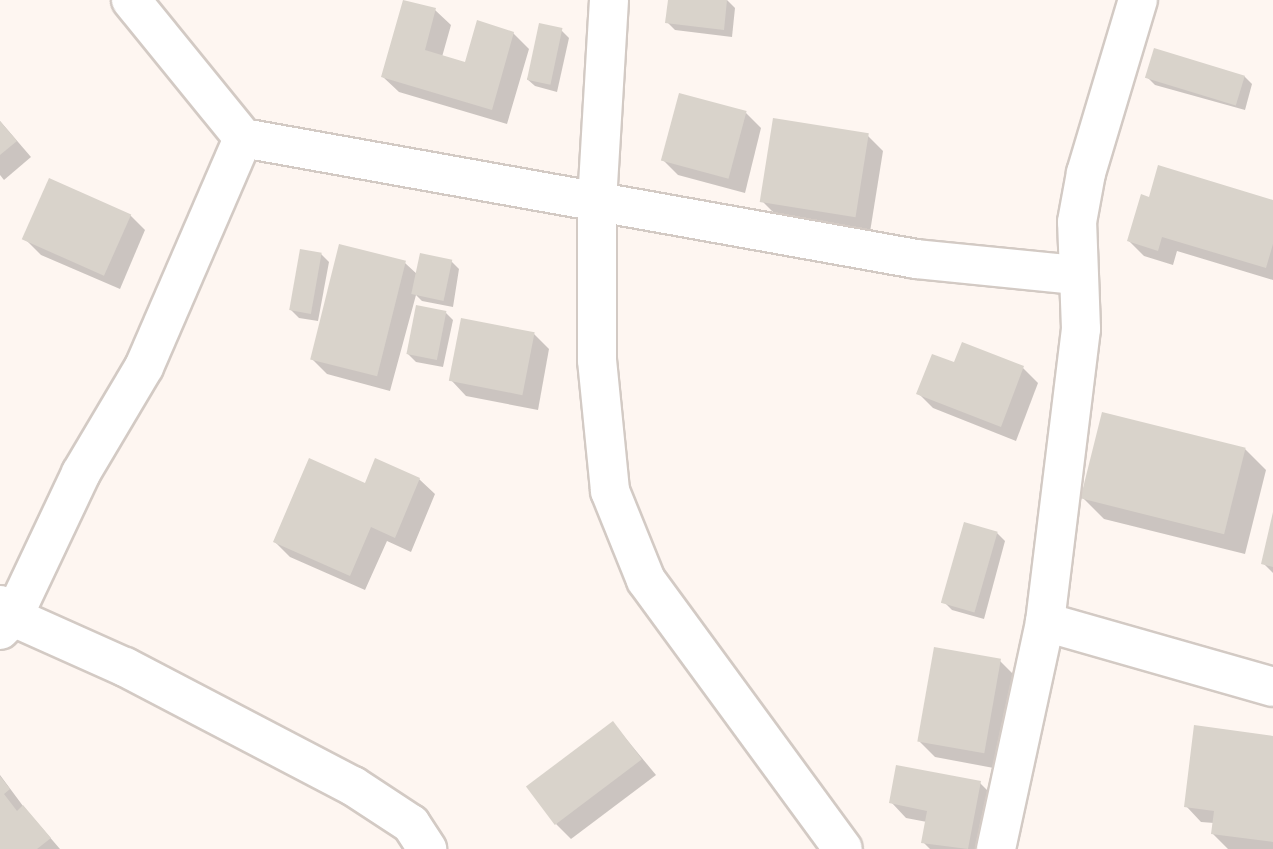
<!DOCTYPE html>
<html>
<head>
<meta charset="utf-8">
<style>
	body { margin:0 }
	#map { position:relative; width:1273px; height:849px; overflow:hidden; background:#fef6f1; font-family:Manrope,sans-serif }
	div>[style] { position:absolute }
	.shadow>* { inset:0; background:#0003 }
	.building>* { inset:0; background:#d9d3cb; transform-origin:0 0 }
	.roads { filter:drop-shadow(2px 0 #d3cac4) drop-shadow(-2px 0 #d3cac4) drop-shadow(0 2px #d3cac4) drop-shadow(0 -2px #d3cac4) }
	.minor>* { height:38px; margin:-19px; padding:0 19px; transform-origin:19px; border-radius:19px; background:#fff }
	span { translate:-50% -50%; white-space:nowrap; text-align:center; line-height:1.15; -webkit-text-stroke:5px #fff; paint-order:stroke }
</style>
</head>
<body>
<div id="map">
	<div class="shadow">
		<i style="clip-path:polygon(670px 0,727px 0,735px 8px,732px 37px,675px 30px,667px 22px)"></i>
		<i style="clip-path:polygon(435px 10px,451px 25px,442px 57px,466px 65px,513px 33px,529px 49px,507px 124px,399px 92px,383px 77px)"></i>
		<i style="clip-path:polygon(561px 30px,569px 38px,557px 92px,535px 86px,527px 79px)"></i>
		<i style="clip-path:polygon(1244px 76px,1252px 84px,1245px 110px,1155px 85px,1147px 77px)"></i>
		<i style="clip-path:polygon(746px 113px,761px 128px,745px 193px,678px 175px,662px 159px)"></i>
		<i style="clip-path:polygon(0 121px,31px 157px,4px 180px,0 175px)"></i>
		<i style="clip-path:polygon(868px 136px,883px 151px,870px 232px,778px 217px,762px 201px)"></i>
		<i style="clip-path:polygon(1150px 199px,1273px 202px,1273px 280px,1177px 251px,1173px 265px,1144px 256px,1129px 241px)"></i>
		<i style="clip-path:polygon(130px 215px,145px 230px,120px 289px,41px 255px,26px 240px)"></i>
		<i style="clip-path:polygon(321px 254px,329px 262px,318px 321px,299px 318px,291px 310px)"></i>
		<i style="clip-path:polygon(451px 261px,459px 269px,453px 307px,422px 301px,416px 295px,390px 391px,327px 374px,311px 358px,405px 263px,418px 275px)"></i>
		<i style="clip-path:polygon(445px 312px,453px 320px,443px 367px,416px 362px,408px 354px)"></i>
		<i style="clip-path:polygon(534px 334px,549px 349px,538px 410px,466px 396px,451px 380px)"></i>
		<i style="clip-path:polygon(955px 365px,1023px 368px,1038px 383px,1016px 441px,933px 408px,918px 393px)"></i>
		<i style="clip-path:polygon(1245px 449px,1266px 470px,1245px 554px,1104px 519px,1083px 498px)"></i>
		<i style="clip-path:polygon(419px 479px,435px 494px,411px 552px,387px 541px,365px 590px,290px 557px,275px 542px)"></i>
		<i style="clip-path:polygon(1273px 515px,1273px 573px,1263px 563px)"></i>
		<i style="clip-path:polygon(997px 533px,1005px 541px,984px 619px,952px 610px,944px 602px)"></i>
		<i style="clip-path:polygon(1000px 661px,1015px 676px,999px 769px,935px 757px,920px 742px)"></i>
		<i style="clip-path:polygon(613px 723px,656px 775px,571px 839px,556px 824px)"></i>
		<i style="clip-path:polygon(1273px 737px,1273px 849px,1228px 849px,1213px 834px,1214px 823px,1201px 822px,1186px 806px)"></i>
		<i style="clip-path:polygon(0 775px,23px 806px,60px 849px,0 849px)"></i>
		<i style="clip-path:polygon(980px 783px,995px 798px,986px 849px,930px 849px,923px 842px,927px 822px,906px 818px,891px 802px)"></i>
	</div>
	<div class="building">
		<i style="clip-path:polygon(403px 0,436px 8px,425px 50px,465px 62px,477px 20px,514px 32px,492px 110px,381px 77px)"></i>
		<i style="clip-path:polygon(668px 0,727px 0,724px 30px,665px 23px)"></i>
		<i style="left:539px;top:23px;width:24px;height:58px;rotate:12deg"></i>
		<i style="left:1154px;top:48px;width:95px;height:31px;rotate:17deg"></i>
		<i style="left:679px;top:93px;width:70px;height:70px;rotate:15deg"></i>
		<i style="left:773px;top:118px;width:97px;height:85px;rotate:9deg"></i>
		<i style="clip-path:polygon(0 121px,17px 141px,0 155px)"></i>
		<i style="clip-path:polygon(1158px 165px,1273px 200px,1273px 244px,1266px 268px,1162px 237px,1158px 251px,1127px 241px,1141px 194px,1149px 197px)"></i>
		<i style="left:49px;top:178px;width:90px;height:67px;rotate:24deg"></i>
		<i style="left:339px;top:244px;width:69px;height:119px;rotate:14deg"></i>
		<i style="left:300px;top:249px;width:22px;height:62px;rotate:10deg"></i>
		<i style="left:420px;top:253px;width:33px;height:42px;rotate:12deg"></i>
		<i style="left:416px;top:305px;width:31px;height:50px;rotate:11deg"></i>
		<i style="left:461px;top:318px;width:75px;height:64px;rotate:11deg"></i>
		<i style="clip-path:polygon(962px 342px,1024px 366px,1001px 427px,916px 394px,932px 354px,954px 362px)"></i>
		<i style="left:1102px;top:412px;width:148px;height:89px;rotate:14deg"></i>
		<i style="clip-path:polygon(309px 458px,365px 483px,375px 458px,420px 478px,395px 538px,371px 527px,350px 576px,273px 542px)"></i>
		<i style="clip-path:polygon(1273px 512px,1273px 567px,1261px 564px)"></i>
		<i style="left:964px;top:522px;width:35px;height:84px;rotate:16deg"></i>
		<i style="left:934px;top:647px;width:68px;height:96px;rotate:10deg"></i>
		<i style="left:613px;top:721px;width:48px;height:109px;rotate:53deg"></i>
		<i style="clip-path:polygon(1194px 725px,1273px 736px,1273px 842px,1211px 834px,1214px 811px,1184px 807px)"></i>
		<i style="clip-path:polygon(896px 765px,981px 781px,968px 849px,921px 843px,927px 811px,889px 803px)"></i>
		<i style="clip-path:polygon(0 776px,10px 789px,4px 794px,17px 811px,23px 805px,51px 838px,37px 849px,0 849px)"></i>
	</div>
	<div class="roads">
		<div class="minor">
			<i style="left:131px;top:0;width:178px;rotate:50.9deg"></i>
			<i style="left:243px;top:138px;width:684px;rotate:10.19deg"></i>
			<i style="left:916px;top:259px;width:162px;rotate:5.7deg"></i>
			<i style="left:609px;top:0;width:203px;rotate:93.4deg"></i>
			<i style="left:597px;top:203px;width:157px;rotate:90deg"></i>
			<i style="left:597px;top:360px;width:132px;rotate:84.3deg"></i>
			<i style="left:610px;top:491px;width:96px;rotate:68deg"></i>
			<i style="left:646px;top:580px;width:333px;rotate:53.8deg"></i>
			<i style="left:0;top:605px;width:18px;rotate:43deg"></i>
			<i style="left:13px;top:617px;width:123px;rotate:24.1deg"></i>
			<i style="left:125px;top:667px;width:257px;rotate:27.6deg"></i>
			<i style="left:353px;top:786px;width:69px;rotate:33.2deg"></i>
			<i style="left:411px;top:824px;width:30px;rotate:57deg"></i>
			<i style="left:1045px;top:622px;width:237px;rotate:15.9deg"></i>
			<i style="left:0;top:630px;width:18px;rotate:-45deg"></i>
			<i style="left:13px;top:617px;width:159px;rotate:-64.7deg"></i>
			<i style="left:81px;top:473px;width:123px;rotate:-59.3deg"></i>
			<i style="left:144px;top:367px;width:249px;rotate:-66.6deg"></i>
			<i style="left:996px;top:849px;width:232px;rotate:-77.8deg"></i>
			<i style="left:1045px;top:622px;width:295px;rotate:-83deg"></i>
			<i style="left:1081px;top:329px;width:107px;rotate:-92.1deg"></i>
			<i style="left:1077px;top:222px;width:50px;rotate:-79.6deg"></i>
			<i style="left:1086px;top:173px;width:181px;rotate:-73.3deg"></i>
		</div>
	</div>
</div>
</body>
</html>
